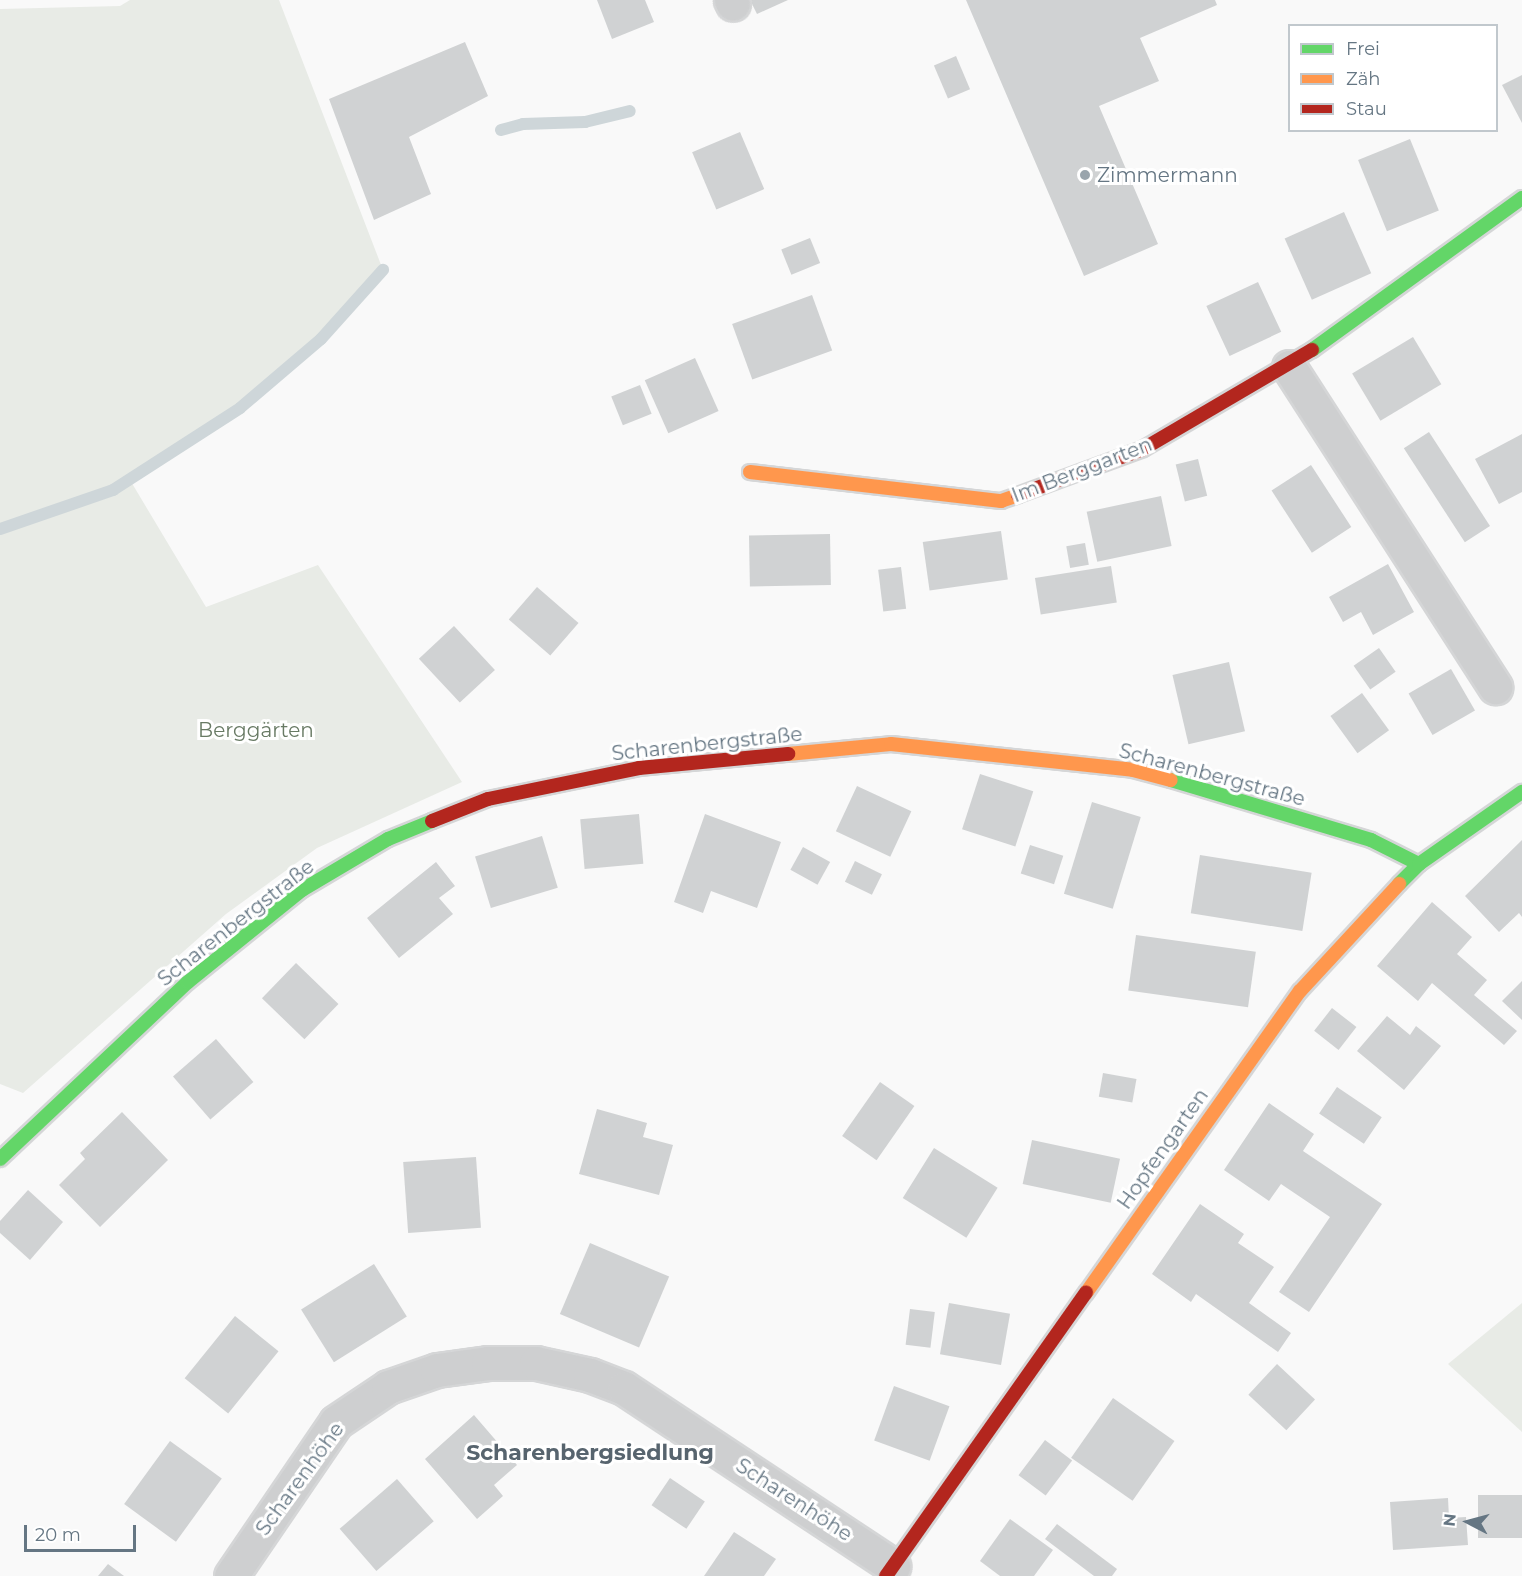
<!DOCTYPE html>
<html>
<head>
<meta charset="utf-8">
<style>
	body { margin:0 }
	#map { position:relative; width:1522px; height:1576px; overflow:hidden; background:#f9f9f9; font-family:Montserrat,sans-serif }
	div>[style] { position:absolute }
	.green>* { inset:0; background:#e8ebe6 }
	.stream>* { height:12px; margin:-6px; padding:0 6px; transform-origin:6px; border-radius:6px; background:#ced6d9 }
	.building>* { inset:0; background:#d0d2d3; transform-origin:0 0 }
	.roads { filter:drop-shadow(2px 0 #d5d6d7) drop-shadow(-2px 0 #d5d6d7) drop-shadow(0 2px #d5d6d7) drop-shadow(0 -2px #d5d6d7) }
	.street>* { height:33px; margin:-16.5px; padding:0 16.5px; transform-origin:16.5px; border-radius:16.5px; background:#cecfd0 }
	.fast>* { height:14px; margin:-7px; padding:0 7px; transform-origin:7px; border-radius:7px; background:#63d668 }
	.slow>* { height:14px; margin:-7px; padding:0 7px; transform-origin:7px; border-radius:7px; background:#ff974d }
	.jam>* { height:14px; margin:-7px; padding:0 7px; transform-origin:7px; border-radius:7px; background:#b3261e }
	.dots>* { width:16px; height:16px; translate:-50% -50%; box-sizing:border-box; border:3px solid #fff; border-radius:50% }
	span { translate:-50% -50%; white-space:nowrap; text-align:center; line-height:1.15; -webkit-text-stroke:6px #fff; paint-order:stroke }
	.poi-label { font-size:20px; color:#657683 }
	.left { translate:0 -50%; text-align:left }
	.street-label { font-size:20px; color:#657683 }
	.park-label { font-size:20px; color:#687a64 }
	.quarter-label { font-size:22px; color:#57646e; font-weight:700 }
	.legend { position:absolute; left:1288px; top:24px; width:210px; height:108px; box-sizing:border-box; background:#fff; border:2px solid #c1c8cd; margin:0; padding:8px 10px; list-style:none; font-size:18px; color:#657683 }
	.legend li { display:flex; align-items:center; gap:12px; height:30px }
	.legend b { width:30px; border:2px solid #c1c8cd }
	.north { position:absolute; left:1438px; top:1492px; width:60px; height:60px; -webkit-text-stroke:4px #fff; paint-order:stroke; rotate:276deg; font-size:16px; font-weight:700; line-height:24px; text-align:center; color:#657683 }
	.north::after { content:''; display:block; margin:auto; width:21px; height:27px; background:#657683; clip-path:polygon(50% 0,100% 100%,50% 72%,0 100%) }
	.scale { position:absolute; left:24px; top:1525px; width:112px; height:27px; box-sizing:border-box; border:3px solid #657683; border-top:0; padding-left:8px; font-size:18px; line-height:21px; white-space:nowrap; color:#657683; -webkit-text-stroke:4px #fff; paint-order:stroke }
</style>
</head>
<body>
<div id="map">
	<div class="green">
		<i style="clip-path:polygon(130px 0,279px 0,383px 270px,321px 339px,240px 408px,130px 480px,206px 607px,318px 565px,462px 782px,317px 848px,226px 914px,23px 1093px,0 1084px,0 9px,120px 6px)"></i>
		<i style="clip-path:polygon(1522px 1303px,1522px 1432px,1448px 1364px)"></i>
	</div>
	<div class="stream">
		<i style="left:501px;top:130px;width:23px;rotate:-15deg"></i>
		<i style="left:523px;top:124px;width:62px;rotate:-1.8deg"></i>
		<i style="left:585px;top:122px;width:46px;rotate:-13.7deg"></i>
		<i style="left:0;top:529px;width:120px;rotate:-19deg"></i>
		<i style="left:113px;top:490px;width:151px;rotate:-32.8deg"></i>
		<i style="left:240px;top:408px;width:106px;rotate:-40.4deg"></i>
		<i style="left:321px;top:339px;width:93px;rotate:-48.1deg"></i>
	</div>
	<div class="building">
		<i style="clip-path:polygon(597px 0,645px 0,654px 22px,612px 39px)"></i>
		<i style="clip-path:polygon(750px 0,788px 0,757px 14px)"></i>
		<i style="clip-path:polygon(966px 0,1215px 0,1217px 5px,1140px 38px,1159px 81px,1099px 106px,1158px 244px,1084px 276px)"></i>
		<i style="clip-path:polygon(465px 42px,488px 96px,409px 137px,431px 194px,374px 220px,329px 99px)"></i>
		<i style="left:956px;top:56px;width:36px;height:24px;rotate:67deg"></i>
		<i style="clip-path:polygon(1522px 75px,1522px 123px,1502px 85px)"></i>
		<i style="left:740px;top:132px;width:62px;height:52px;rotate:67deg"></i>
		<i style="left:1410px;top:139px;width:77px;height:56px;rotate:68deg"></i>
		<i style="left:1344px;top:212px;width:67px;height:65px;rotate:66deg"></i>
		<i style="left:810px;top:238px;width:27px;height:31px;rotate:68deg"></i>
		<i style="left:1258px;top:282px;width:55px;height:57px;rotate:65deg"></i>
		<i style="left:812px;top:295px;width:59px;height:85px;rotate:70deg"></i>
		<i style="left:1413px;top:337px;width:55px;height:71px;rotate:59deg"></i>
		<i style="left:695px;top:358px;width:58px;height:55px;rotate:66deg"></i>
		<i style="left:640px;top:385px;width:31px;height:31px;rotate:68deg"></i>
		<i style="left:1429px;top:432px;width:112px;height:30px;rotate:57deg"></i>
		<i style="clip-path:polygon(1522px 434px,1522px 492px,1499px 504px,1475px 459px)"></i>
		<i style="left:1198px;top:459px;width:38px;height:23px;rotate:76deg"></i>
		<i style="left:1311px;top:465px;width:74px;height:47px;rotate:57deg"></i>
		<i style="left:1161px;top:496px;width:51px;height:76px;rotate:78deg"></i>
		<i style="left:1001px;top:531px;width:49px;height:79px;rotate:82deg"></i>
		<i style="left:830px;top:534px;width:51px;height:81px;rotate:89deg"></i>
		<i style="left:1085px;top:543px;width:22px;height:19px;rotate:80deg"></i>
		<i style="clip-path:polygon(1388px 564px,1414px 612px,1373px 635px,1361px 612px,1343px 622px,1329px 597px)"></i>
		<i style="left:1111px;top:566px;width:37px;height:77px;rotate:81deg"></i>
		<i style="left:901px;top:567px;width:42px;height:23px;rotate:83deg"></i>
		<i style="left:537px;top:587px;width:55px;height:43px;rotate:41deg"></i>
		<i style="left:454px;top:626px;width:60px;height:48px;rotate:47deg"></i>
		<i style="left:1379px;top:648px;width:29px;height:31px;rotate:55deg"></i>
		<i style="left:1229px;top:662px;width:71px;height:58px;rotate:77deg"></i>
		<i style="left:1451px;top:669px;width:48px;height:49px;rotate:60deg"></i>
		<i style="left:1362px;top:693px;width:46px;height:39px;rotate:54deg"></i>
		<i style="left:980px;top:774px;width:56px;height:58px;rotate:18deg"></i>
		<i style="left:857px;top:786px;width:60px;height:50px;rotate:25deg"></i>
		<i style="left:1092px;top:802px;width:51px;height:96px;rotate:17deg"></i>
		<i style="left:639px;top:814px;width:50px;height:59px;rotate:85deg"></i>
		<i style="clip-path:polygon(705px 814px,781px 842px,757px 908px,711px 891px,703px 913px,674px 902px)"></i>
		<i style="left:542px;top:836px;width:54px;height:70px;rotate:73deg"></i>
		<i style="clip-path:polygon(1522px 840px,1522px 917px,1519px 913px,1499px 932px,1465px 896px)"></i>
		<i style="left:1030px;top:845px;width:35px;height:30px;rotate:18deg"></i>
		<i style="left:803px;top:847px;width:31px;height:26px;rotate:29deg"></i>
		<i style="left:1200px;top:855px;width:113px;height:59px;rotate:9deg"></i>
		<i style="left:855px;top:861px;width:30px;height:23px;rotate:26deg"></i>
		<i style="clip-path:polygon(436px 862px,455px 886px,439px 898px,453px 914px,399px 958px,367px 918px)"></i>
		<i style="clip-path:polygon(1432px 902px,1472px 937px,1457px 954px,1487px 980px,1474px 995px,1517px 1031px,1504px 1045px,1432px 983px,1418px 1001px,1377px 966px)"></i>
		<i style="left:1136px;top:935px;width:121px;height:56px;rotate:8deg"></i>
		<i style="left:296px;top:963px;width:59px;height:49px;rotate:44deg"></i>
		<i style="clip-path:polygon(1522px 981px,1522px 1020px,1502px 1001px)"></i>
		<i style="left:1332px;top:1008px;width:31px;height:29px;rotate:38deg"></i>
		<i style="clip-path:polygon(1387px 1016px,1410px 1035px,1416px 1026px,1441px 1046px,1404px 1090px,1357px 1051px)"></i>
		<i style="left:216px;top:1039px;width:57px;height:57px;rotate:49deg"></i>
		<i style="left:1103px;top:1073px;width:34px;height:24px;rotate:10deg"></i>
		<i style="left:880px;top:1082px;width:42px;height:66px;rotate:35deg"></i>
		<i style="left:1337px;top:1087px;width:54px;height:32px;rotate:34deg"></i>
		<i style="clip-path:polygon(1269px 1103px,1314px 1134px,1303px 1151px,1382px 1204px,1309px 1312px,1279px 1292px,1330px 1217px,1281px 1184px,1269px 1201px,1224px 1170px)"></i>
		<i style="clip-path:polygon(597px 1109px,647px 1123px,643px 1137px,673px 1145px,659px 1195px,579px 1174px)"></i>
		<i style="clip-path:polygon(122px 1112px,168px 1160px,100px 1227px,59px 1185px,85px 1159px,80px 1153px)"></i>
		<i style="left:1032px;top:1140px;width:90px;height:45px;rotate:12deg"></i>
		<i style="left:934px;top:1148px;width:75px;height:59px;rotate:32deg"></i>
		<i style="left:476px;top:1157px;width:71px;height:73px;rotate:86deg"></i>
		<i style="clip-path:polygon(28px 1190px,63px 1222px,30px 1260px,0 1233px,0 1221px)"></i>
		<i style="clip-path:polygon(1200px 1204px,1244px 1234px,1238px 1243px,1274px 1267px,1249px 1303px,1291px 1333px,1278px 1352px,1196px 1294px,1191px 1302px,1152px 1274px)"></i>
		<i style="left:590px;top:1243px;width:86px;height:77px;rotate:23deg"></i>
		<i style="left:374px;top:1264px;width:62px;height:86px;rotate:58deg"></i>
		<i style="left:949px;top:1303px;width:62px;height:52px;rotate:10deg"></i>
		<i style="left:910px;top:1309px;width:25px;height:36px;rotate:7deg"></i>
		<i style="left:235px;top:1316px;width:56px;height:80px;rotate:39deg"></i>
		<i style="left:1277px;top:1364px;width:52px;height:42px;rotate:43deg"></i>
		<i style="left:894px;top:1386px;width:59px;height:58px;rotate:20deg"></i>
		<i style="left:1113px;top:1398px;width:75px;height:73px;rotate:35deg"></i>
		<i style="clip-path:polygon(474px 1415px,517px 1465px,494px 1485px,503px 1496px,477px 1519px,425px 1459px)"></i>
		<i style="left:1045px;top:1440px;width:34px;height:44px;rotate:37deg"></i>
		<i style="left:170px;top:1441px;width:64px;height:78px;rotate:36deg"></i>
		<i style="left:670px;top:1478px;width:42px;height:33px;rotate:34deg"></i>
		<i style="left:397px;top:1479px;width:56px;height:76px;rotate:49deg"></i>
		<i style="left:1522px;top:1495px;width:43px;height:44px;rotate:90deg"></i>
		<i style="clip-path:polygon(1448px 1498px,1449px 1518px,1466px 1517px,1468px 1545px,1393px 1550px,1390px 1502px)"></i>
		<i style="clip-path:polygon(1010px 1519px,1053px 1550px,1034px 1576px,1000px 1576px,980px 1561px)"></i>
		<i style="clip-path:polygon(1057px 1524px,1117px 1569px,1112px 1576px,1094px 1576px,1045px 1539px)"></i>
		<i style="clip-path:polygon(734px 1532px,776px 1559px,764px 1576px,704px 1576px)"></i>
		<i style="clip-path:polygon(108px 1564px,124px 1576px,98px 1576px)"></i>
	</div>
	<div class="roads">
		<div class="street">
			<i style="left:731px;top:0;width:4px;rotate:63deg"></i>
			<i style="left:1289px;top:367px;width:381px;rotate:57.2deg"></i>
			<i style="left:231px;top:1576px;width:186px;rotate:-55.7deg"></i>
			<i style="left:336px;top:1422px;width:63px;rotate:-33.9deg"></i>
			<i style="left:388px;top:1387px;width:52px;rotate:-19.1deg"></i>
			<i style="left:437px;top:1370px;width:51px;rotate:-7.8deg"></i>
			<i style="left:488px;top:1363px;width:48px"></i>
			<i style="left:536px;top:1363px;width:55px;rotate:12.5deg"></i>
			<i style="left:590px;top:1375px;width:36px;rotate:21deg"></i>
			<i style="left:624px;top:1388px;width:323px;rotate:33.5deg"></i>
		</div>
		<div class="fast">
			<i style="left:1312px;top:350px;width:259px;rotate:-35.9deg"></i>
			<i style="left:1171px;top:780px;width:209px;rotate:16.7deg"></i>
			<i style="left:1371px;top:840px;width:54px;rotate:26.6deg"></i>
			<i style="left:1399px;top:884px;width:28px;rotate:-45deg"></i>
			<i style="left:1419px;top:864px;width:126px;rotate:-35deg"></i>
			<i style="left:0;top:1159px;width:258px;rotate:-43.3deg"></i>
			<i style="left:188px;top:982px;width:146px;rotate:-38.9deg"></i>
			<i style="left:302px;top:890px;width:100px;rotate:-30.7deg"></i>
			<i style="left:388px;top:839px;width:48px;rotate:-22.2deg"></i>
		</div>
		<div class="slow">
			<i style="left:750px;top:472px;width:253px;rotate:6.6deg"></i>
			<i style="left:1001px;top:501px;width:18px;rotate:-19deg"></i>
			<i style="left:788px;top:754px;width:103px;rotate:-5.5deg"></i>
			<i style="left:891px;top:744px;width:243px;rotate:6.1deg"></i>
			<i style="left:1133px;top:770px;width:39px;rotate:15deg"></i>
			<i style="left:1086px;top:1293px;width:370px;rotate:-54.7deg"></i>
			<i style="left:1300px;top:991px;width:146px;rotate:-47.2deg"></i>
		</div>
		<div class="jam">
			<i style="left:1018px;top:495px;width:133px;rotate:-20.2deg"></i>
			<i style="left:1143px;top:449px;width:196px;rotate:-30.4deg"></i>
			<i style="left:432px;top:821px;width:60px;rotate:-21.4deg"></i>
			<i style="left:488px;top:799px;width:154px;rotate:-11.6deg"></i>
			<i style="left:639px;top:768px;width:150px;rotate:-5.4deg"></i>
			<i style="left:886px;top:1576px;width:347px;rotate:-54.8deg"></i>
		</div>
	</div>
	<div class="dots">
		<i style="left:1085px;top:175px;background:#99a4ac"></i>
	</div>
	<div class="poi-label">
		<span class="left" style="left:1097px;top:175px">Zimmermann</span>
	</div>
	<div class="street-label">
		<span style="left:1082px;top:470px;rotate:-21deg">Im Berggarten</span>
		<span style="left:707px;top:744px;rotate:-6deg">Scharenbergstraße</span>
		<span style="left:1212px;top:775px;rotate:15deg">Scharenbergstraße</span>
		<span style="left:236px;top:923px;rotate:-38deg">Scharenbergstraße</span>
		<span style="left:1163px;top:1149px;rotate:-55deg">Hopfengarten</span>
		<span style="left:300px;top:1479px;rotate:-54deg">Scharenhöhe</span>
		<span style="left:794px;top:1500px;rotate:33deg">Scharenhöhe</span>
	</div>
	<div class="park-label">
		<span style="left:256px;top:730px">Berggärten</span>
	</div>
	<div class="quarter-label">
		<span style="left:590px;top:1453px">Scharenbergsiedlung</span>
	</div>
	<ul class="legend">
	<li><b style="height:8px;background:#63d668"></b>Frei</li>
	<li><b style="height:8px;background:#ff974d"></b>Zäh</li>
	<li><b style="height:8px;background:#b3261e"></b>Stau</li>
	</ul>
	<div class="north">N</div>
	<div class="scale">20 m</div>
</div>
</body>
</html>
